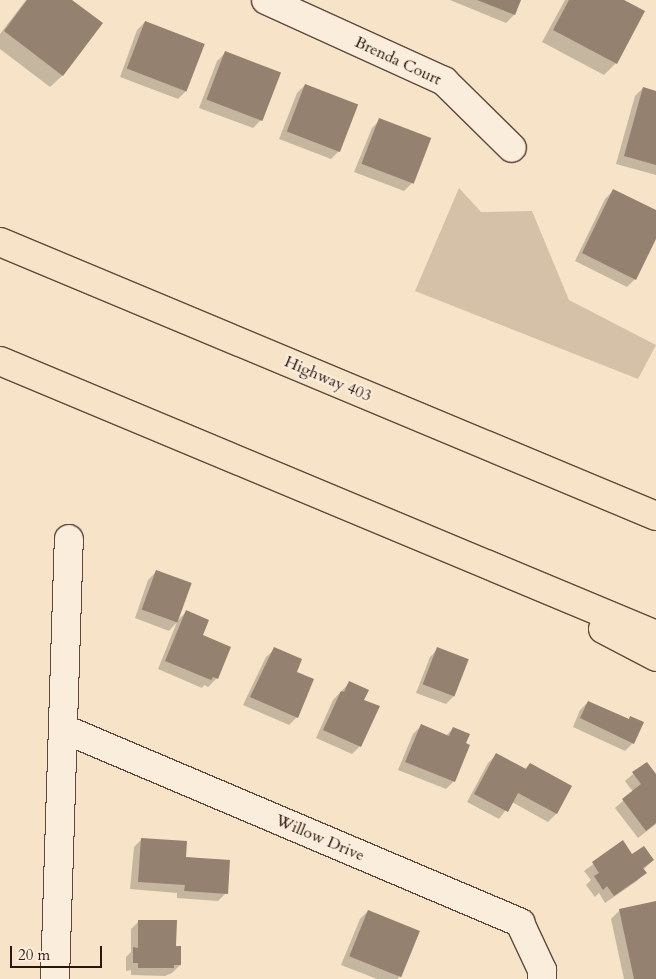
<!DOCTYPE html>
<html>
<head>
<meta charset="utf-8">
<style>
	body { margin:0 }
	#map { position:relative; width:656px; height:979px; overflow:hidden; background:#f7e4c8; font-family:Cardo,serif }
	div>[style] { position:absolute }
	.green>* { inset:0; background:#d4c1a8 }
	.shadow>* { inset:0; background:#0003 }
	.building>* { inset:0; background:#95816f; transform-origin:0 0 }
	.roads { filter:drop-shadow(1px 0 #5e493c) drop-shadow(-1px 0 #5e493c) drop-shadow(0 1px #5e493c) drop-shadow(0 -1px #5e493c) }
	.street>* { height:28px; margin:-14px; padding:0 14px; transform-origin:14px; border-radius:14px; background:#faeddb }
	.highway>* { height:28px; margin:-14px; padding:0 14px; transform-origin:14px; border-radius:14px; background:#f7e4c8 }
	span { translate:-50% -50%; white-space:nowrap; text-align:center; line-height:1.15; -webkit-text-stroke:4.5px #faeddb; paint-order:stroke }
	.street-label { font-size:16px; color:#2b150e }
	.scale { position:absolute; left:10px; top:946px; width:92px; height:22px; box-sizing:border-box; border:2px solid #2b150e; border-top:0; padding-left:6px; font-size:15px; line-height:18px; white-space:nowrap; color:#2b150e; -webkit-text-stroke:4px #faeddb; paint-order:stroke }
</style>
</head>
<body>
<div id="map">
	<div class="green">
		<i style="clip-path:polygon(459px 188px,481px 212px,532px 211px,569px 300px,656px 345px,638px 379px,415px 291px)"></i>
	</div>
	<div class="shadow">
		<i style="clip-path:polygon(26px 0,70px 0,101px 23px,62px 76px,50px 87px,0 49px,0 34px)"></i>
		<i style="clip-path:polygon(450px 0,520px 0,514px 15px,506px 23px)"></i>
		<i style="clip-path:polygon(565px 0,622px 0,616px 63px,604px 75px,542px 42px)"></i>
		<i style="clip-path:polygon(145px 22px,186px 91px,178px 99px,120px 77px,137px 30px)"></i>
		<i style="clip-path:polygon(225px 53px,261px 120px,253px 128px,199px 108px,217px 61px)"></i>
		<i style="clip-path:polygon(305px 85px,357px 105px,339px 151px,331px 159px,279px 139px,297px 93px)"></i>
		<i style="clip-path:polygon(643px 88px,656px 92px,656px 175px,616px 164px,635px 96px)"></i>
		<i style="clip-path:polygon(380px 120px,412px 183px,404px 191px,354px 172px,372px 128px)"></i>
		<i style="clip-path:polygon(613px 191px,656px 212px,656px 236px,635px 279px,627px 287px,575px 261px,605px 199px)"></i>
		<i style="clip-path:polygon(156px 572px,177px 621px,186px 612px,201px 636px,229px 648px,217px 678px,208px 687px,204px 685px,202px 688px,158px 669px,177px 622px,169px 631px,135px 618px,148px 580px)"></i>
		<i style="clip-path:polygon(275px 649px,295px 672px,297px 717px,289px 725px,243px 705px,266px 657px)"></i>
		<i style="clip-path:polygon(438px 649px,454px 696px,446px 704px,416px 693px,430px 657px)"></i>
		<i style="clip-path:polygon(349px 683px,363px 700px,360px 746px,352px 754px,316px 738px,333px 700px)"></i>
		<i style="clip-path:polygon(588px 702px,628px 720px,631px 717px,642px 723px,633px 743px,625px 751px,573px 727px,580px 710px)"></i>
		<i style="clip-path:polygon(421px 726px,446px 736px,453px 728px,454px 781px,446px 789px,398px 770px,413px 734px)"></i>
		<i style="clip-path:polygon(496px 755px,524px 770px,530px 764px,570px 787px,556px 814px,548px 822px,512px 802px,499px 819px,467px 802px,488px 763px)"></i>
		<i style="clip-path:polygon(646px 763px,656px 776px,656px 824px,638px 838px,615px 808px,633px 792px,625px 781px)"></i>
		<i style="clip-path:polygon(142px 839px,185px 858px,226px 893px,218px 901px,177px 898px,177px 893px,130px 889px,134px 847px)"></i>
		<i style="clip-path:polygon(623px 842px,632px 856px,653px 860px,643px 870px,645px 873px,637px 881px,605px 903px,599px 893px,595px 897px,586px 885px,591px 880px,584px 871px)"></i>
		<i style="clip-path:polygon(656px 902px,656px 979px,624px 979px,611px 919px,619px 911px)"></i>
		<i style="clip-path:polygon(368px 911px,418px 931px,398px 979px,377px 979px,341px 965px,360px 919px)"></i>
		<i style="clip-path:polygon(139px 921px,175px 947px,180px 965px,172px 973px,165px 976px,131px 975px,131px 970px,126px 971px,126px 957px,131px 952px,131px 929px)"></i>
	</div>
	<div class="building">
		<i style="clip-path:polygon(27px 0,72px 0,103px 23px,63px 76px,4px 31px)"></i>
		<i style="clip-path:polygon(477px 0,521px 0,515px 15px)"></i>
		<i style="clip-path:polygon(569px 0,624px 0,645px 11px,617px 64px,553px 30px)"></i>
		<i style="left:145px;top:21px;width:64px;height:51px;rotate:21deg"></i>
		<i style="left:225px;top:51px;width:60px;height:52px;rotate:21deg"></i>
		<i style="left:305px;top:84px;width:57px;height:51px;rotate:21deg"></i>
		<i style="clip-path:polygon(643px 87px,656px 91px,656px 165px,624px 156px)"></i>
		<i style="left:379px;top:118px;width:56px;height:49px;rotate:21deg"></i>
		<i style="clip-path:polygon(613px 189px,656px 210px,656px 239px,636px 280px,582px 253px)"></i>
		<i style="left:156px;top:570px;width:38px;height:42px;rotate:20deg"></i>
		<i style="clip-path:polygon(186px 610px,209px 620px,203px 635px,231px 647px,218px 679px,213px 677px,211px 680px,165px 661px)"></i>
		<i style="clip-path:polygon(274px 647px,302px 659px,297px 672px,314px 679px,298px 718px,250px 697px)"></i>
		<i style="left:437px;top:647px;width:34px;height:40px;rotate:21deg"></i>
		<i style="clip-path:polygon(349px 681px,369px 690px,364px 700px,380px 706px,361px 747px,323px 730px,341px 691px,344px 692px)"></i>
		<i style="clip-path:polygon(588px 701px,629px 719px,630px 716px,644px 722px,634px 744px,580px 718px)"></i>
		<i style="clip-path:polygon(421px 724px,449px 736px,453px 727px,470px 734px,466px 743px,470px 745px,455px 782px,405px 762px)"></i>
		<i style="clip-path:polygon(496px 753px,526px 769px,530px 763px,572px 786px,557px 814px,518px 793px,508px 812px,474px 794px)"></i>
		<i style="clip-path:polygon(647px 762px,656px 774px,656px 823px,646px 831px,622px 799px,641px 784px,632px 772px)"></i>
		<i style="clip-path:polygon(141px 838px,187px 841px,186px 857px,230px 860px,228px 894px,184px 891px,185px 885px,138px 882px)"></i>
		<i style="clip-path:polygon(623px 840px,632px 854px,644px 846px,654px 860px,643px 868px,647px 873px,614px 896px,607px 886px,603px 890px,594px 876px,599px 873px,592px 862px)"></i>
		<i style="clip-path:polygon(656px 901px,656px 979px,634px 979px,619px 909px)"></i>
		<i style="left:368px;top:910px;width:56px;height:50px;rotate:22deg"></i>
		<i style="clip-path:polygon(138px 920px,177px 920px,176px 946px,181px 946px,181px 965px,174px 965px,174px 968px,138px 968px,138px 963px,133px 963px,133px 947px,138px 948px)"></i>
	</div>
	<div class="roads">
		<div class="street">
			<i style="left:266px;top:0;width:196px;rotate:24.5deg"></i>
			<i style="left:444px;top:81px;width:95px;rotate:44.6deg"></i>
			<i style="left:64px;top:729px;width:496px;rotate:23deg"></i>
			<i style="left:520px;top:923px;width:52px;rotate:64.9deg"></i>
			<i style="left:542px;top:970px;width:9px;rotate:90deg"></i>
			<i style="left:55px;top:979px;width:440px;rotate:-88.2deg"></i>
		</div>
		<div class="highway">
			<i style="left:0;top:242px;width:711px;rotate:22.67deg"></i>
			<i style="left:0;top:361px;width:711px;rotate:22.67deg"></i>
			<i style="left:603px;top:629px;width:60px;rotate:27.8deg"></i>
		</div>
	</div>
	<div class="street-label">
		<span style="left:398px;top:61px;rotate:25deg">Brenda Court</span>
		<span style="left:328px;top:379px;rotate:23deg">Highway 403</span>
		<span style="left:320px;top:838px;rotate:23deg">Willow Drive</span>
	</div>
	<div class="scale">20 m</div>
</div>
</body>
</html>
